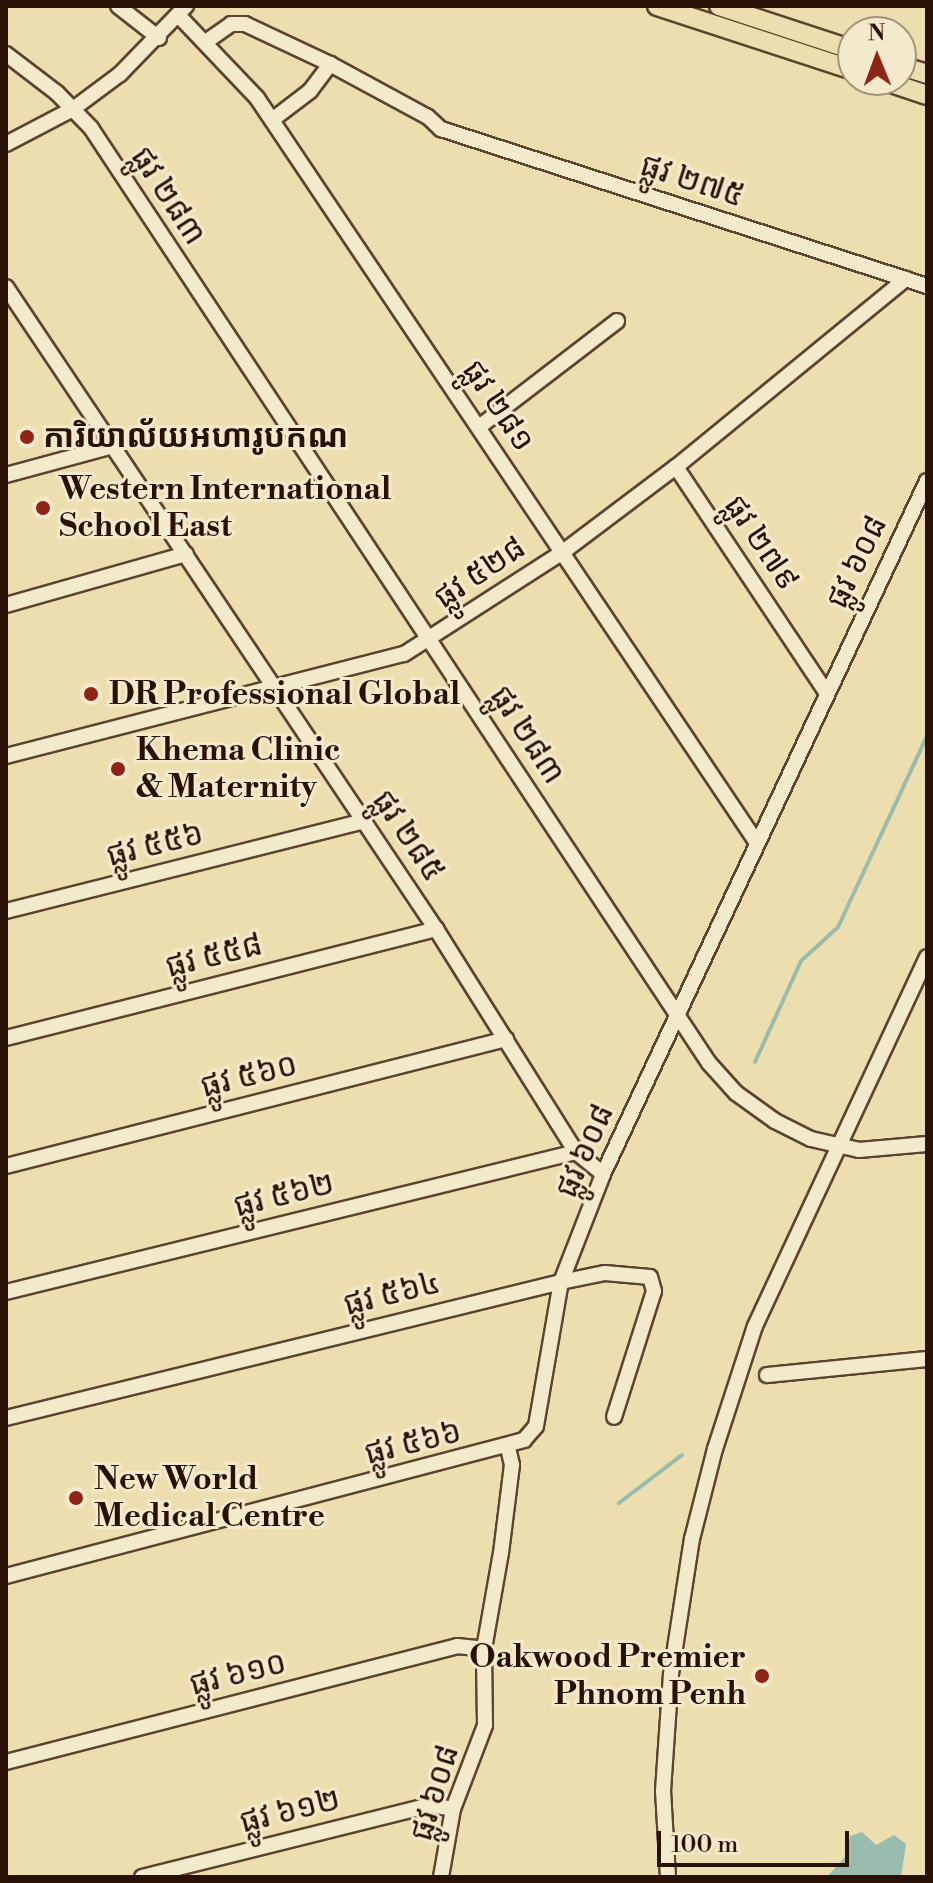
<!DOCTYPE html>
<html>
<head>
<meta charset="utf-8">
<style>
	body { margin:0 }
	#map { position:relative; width:933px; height:1883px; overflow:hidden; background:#eddeb0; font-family:"Libre Bodoni","Noto Sans Khmer",serif }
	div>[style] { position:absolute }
	.water>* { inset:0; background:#99bcae }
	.stream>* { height:4px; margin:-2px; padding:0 2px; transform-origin:2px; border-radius:2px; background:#99bcae }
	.roads { filter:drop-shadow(2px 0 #5b4430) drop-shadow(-2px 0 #5b4430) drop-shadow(0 2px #5b4430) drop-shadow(0 -2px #5b4430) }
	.minor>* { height:14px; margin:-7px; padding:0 7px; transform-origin:7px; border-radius:7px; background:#f3eacc }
	.major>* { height:18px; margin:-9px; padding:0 9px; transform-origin:9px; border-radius:9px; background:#eddeb0 }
	.dots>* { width:22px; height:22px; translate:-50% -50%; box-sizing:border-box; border:4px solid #f3eacc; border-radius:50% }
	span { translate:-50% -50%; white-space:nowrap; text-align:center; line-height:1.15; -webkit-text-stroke:6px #f3eacc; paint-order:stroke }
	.street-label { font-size:32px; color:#2a1106 }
	.poi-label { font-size:32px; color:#2a1106; font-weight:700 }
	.left { translate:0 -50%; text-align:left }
	.right { translate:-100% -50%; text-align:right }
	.frame { position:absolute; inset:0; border:8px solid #2a1106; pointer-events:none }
	.north { position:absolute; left:837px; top:16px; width:80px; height:80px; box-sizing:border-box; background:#f3eacc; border:2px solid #a3937d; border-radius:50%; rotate:359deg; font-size:22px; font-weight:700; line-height:32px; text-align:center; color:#2a1106 }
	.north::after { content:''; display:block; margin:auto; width:28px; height:36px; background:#8f2418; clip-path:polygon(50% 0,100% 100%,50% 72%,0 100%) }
	.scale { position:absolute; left:657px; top:1831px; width:192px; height:36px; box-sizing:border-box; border:4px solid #2a1106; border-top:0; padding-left:10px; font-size:24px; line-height:28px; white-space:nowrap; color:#2a1106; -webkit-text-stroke:6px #f3eacc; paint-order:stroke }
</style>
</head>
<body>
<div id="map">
	<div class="water">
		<i style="clip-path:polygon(862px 1832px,876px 1845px,894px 1835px,906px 1844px,901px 1877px,827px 1877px,845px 1857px,850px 1836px)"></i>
	</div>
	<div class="stream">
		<i style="left:755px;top:1062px;width:111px;rotate:-65.5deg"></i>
		<i style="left:801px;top:961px;width:50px;rotate:-42.6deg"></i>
		<i style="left:838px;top:927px;width:211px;rotate:-65deg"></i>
		<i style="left:619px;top:1503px;width:79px;rotate:-37.3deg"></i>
	</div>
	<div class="roads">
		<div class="minor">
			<i style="left:118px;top:6px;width:52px;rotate:38deg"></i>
			<i style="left:179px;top:16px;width:113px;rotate:46.4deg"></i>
			<i style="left:257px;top:98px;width:894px;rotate:56.13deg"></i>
			<i style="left:207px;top:41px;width:29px;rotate:-35deg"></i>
			<i style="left:231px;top:24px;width:14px"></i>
			<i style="left:245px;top:24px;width:94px;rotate:25.2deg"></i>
			<i style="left:6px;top:54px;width:64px;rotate:37.4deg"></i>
			<i style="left:57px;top:93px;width:49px;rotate:45.8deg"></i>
			<i style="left:91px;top:128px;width:1121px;rotate:56.54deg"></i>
			<i style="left:709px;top:1063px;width:40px;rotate:48deg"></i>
			<i style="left:736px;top:1093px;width:48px;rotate:35.7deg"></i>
			<i style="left:775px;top:1121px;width:40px;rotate:26.6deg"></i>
			<i style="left:811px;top:1139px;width:49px;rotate:12.9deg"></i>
			<i style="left:859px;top:1150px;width:68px;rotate:-5deg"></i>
			<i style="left:272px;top:120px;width:48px;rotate:-37.3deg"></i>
			<i style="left:310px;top:91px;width:34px;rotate:-53deg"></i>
			<i style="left:330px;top:64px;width:111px;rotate:28.4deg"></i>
			<i style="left:428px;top:117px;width:18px;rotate:43deg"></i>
			<i style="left:441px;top:129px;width:511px;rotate:17.9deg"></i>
			<i style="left:6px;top:144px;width:76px;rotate:-27.6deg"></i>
			<i style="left:73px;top:109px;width:59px;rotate:-36.7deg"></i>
			<i style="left:120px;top:74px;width:95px;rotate:-45.9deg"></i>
			<i style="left:6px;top:287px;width:773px;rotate:56.19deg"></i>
			<i style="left:436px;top:929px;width:263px;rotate:57.9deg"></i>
			<i style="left:576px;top:1152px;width:35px;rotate:39deg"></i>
			<i style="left:479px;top:427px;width:174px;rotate:-37.5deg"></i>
			<i style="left:676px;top:467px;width:268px;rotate:56.3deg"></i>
			<i style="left:6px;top:475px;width:111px;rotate:-15.2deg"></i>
			<i style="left:6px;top:605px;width:187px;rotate:-15.8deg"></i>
			<i style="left:6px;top:756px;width:411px;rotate:-14.4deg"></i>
			<i style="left:404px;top:654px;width:189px;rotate:-32.7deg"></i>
			<i style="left:563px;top:552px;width:141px;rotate:-37deg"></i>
			<i style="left:676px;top:467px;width:297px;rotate:-39.3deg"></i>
			<i style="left:6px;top:911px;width:370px;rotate:-14.1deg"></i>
			<i style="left:6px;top:1038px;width:444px;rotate:-14.2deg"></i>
			<i style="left:6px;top:1166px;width:516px;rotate:-14.25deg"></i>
			<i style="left:6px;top:1292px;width:587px;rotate:-13.8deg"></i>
			<i style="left:767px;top:1375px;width:161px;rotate:-5.7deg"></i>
			<i style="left:6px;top:1418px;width:571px;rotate:-13.77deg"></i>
			<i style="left:561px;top:1282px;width:45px;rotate:-11.6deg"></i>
			<i style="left:605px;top:1273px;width:45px;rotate:5.1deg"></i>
			<i style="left:650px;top:1277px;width:15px;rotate:74deg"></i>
			<i style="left:654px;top:1291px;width:132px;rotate:107.6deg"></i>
			<i style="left:6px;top:1576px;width:536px;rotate:-14.71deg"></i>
			<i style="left:524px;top:1440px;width:18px;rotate:-49deg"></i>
			<i style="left:536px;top:1426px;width:146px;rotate:-80.2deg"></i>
			<i style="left:561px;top:1282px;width:116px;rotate:-68.7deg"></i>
			<i style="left:603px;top:1174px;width:765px;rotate:-64.94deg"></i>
			<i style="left:6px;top:1762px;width:466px;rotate:-14.4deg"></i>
			<i style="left:457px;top:1646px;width:27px;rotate:6deg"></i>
			<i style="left:142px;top:1877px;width:298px;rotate:-14deg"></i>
			<i style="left:431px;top:1805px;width:22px;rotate:10deg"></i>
			<i style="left:441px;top:1877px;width:69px;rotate:-80deg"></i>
			<i style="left:453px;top:1809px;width:90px;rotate:-69.1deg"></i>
			<i style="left:485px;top:1725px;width:76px;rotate:-90.8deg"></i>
			<i style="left:484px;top:1649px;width:97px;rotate:-80deg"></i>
			<i style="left:501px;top:1553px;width:89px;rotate:-82.9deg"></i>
			<i style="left:512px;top:1465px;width:17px;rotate:-103deg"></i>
			<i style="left:668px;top:1877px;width:86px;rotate:-93.3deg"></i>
			<i style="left:663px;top:1791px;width:117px;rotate:-86.1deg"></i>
			<i style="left:671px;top:1674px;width:137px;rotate:-81.2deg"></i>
			<i style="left:692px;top:1539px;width:93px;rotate:-75.7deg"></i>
			<i style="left:715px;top:1449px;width:129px;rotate:-72deg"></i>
			<i style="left:755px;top:1326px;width:407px;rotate:-65deg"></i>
		</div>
		<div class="major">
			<i style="left:657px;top:6px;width:206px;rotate:18.1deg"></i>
			<i style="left:719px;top:6px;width:141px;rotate:18.2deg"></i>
			<i style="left:901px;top:66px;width:27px;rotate:17deg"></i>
			<i style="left:882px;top:80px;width:47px;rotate:18.4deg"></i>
		</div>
	</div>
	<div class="dots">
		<i style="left:27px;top:437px;background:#8f2418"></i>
		<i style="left:43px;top:508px;background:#8f2418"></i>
		<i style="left:91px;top:694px;background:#8f2418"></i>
		<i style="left:118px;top:769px;background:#8f2418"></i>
		<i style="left:76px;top:1498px;background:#8f2418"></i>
		<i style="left:762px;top:1676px;background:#8f2418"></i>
	</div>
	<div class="street-label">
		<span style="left:692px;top:181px;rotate:18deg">ផ្លូវ ២៧៥</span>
		<span style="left:168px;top:196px;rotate:57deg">ផ្លូវ ២៨៣</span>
		<span style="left:498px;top:406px;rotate:56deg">ផ្លូវ ២៨១</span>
		<span style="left:761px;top:543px;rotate:56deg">ផ្លូវ ២៧៩</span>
		<span style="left:857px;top:562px;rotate:-64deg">ផ្លូវ ៦០៨</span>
		<span style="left:480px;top:573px;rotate:-34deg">ផ្លូវ ៥២៨</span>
		<span style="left:527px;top:735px;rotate:57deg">ផ្លូវ ២៨៣</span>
		<span style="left:408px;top:836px;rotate:56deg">ផ្លូវ ២៨៥</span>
		<span style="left:155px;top:845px;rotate:-14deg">ផ្លូវ ៥៥៦</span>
		<span style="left:214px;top:956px;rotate:-14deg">ផ្លូវ ៥៥៨</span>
		<span style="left:249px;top:1076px;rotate:-14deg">ផ្លូវ ៥៦០</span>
		<span style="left:585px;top:1151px;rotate:-66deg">ផ្លូវ ៦០៨</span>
		<span style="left:284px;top:1195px;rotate:-14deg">ផ្លូវ ៥៦២</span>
		<span style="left:392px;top:1294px;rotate:-14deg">ផ្លូវ ៥៦៤</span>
		<span style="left:413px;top:1443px;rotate:-14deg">ផ្លូវ ៥៦៦</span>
		<span style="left:238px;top:1674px;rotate:-14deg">ផ្លូវ ៦១០</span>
		<span style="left:435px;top:1793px;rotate:-73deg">ផ្លូវ ៦០៨</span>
		<span style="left:290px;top:1811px;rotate:-14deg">ផ្លូវ ៦១២</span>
	</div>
	<div class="poi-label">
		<span class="left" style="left:43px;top:437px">ការិយាល័យអហារូបកណ</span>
		<span class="left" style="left:59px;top:508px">Western International<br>School East</span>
		<span class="left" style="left:109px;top:694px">DR Professional Global</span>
		<span class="left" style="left:136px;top:769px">Khema Clinic<br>&amp; Maternity</span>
		<span class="left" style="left:94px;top:1498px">New World<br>Medical Centre</span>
		<span class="right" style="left:746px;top:1676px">Oakwood Premier<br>Phnom Penh</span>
	</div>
	<div class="frame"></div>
	<div class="north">N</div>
	<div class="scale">100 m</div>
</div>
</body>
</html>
